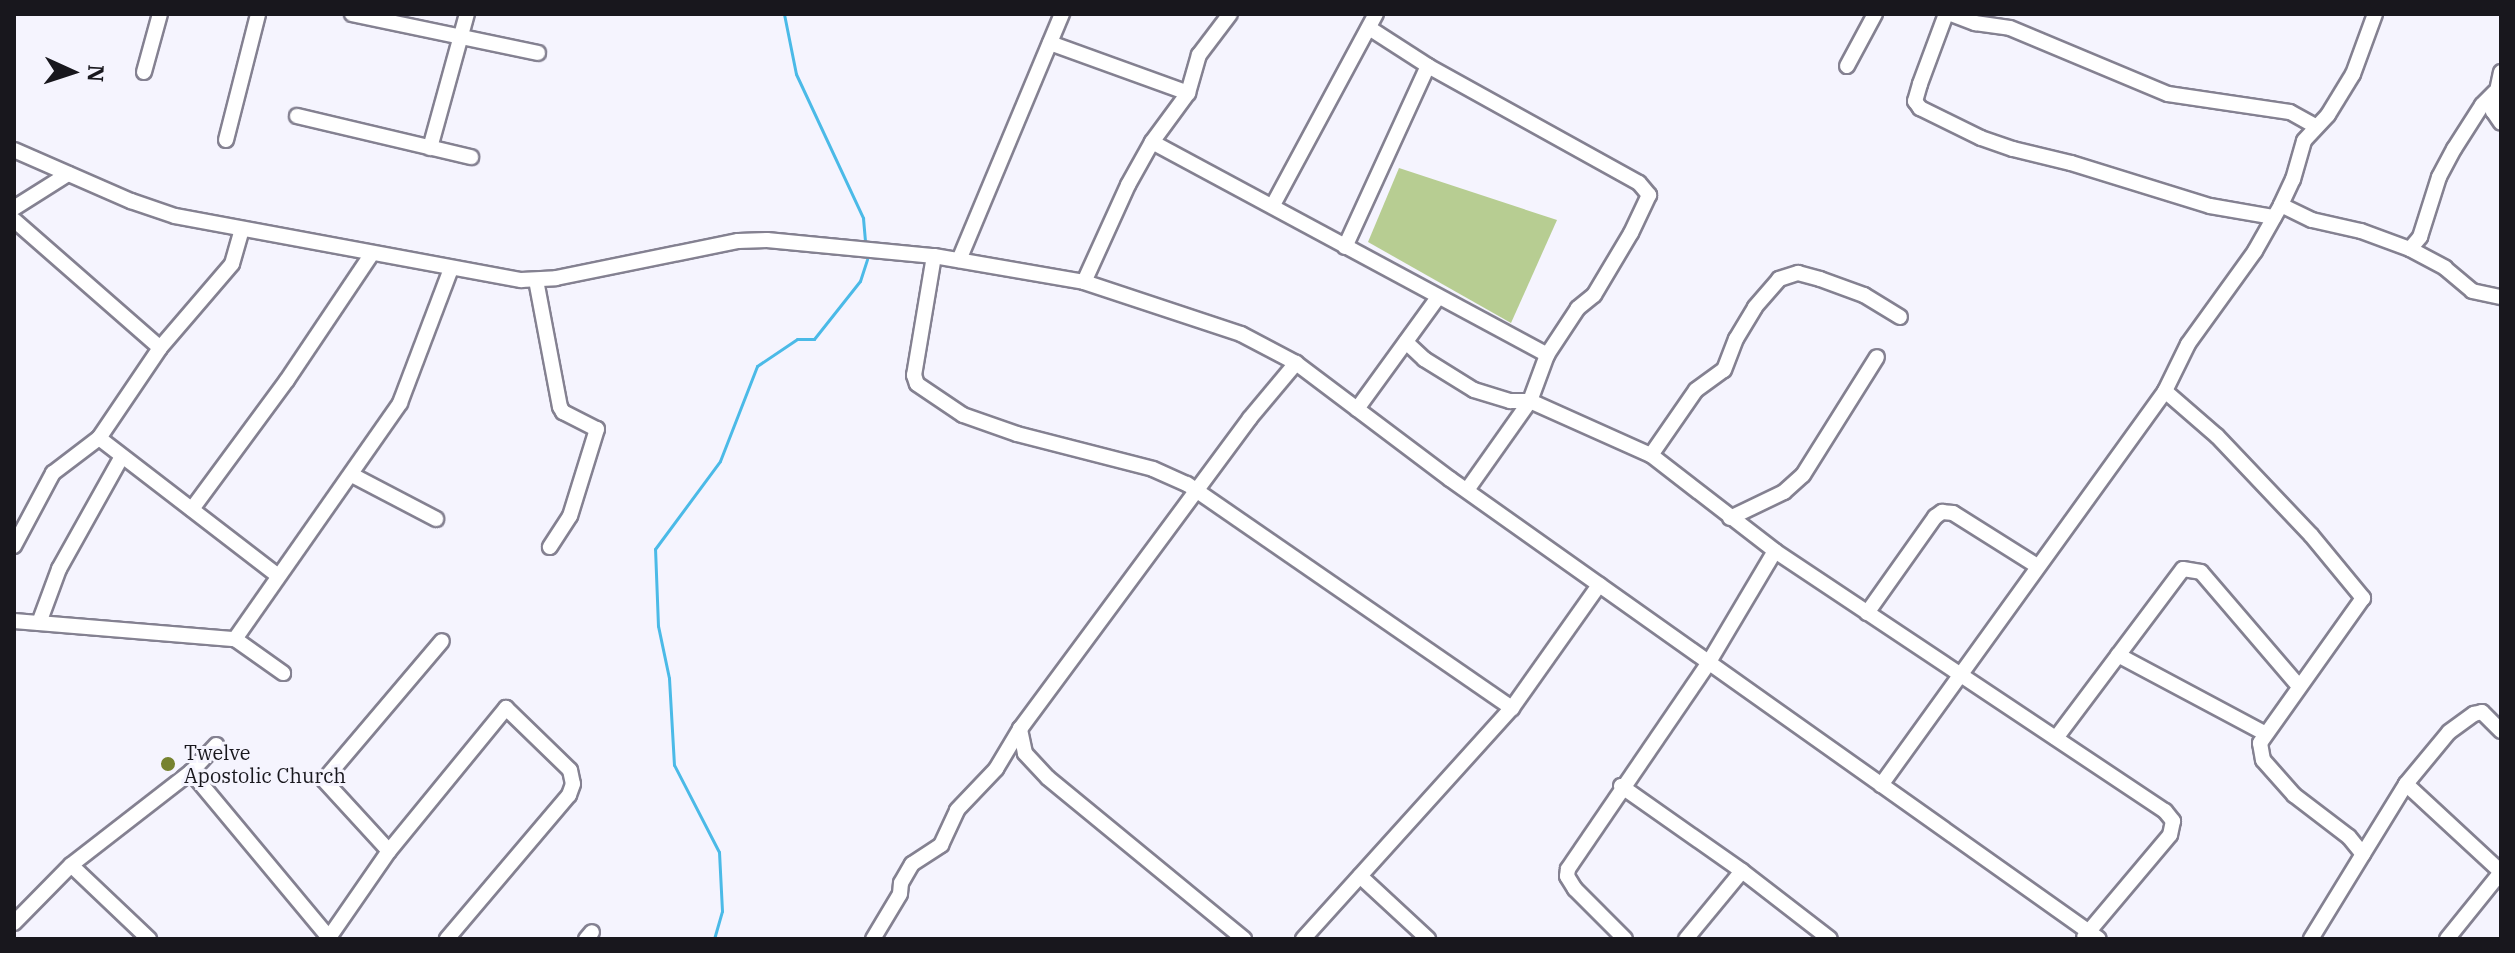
<!DOCTYPE html>
<html>
<head>
<meta charset="utf-8">
<style>
	body { margin:0 }
	#map { position:relative; width:2515px; height:953px; overflow:hidden; background:#f5f4fe; font-family:"IBM Plex Serif",serif }
	div>[style] { position:absolute }
	.green>* { inset:0; background:#b7cd92 }
	.stream>* { height:3px; margin:-1.5px; padding:0 1.5px; transform-origin:1.5px; border-radius:1.5px; background:#4bbae7 }
	.roads { filter:drop-shadow(2px 0 #848191) drop-shadow(-2px 0 #848191) drop-shadow(0 2px #848191) drop-shadow(0 -2px #848191) }
	.minor>* { height:14px; margin:-7px; padding:0 7px; transform-origin:7px; border-radius:7px; background:#fff }
	.dots>* { width:22px; height:22px; translate:-50% -50%; box-sizing:border-box; border:4px solid #f5f4fe; border-radius:50% }
	span { translate:-50% -50%; white-space:nowrap; text-align:center; line-height:1.15; -webkit-text-stroke:6px #f5f4fe; paint-order:stroke }
	.poi-label { font-size:20px; color:#18171d }
	.left { translate:0 -50%; text-align:left }
	.frame { position:absolute; inset:0; border:16px solid #18171d; pointer-events:none }
	.north { position:absolute; left:32px; top:32px; width:80px; height:80px; -webkit-text-stroke:6px #f5f4fe; paint-order:stroke; rotate:93deg; font-size:22px; font-weight:700; line-height:32px; text-align:center; color:#18171d }
	.north::after { content:''; display:block; margin:auto; width:28px; height:36px; background:#18171d; clip-path:polygon(50% 0,100% 100%,50% 72%,0 100%) }
</style>
</head>
<body>
<div id="map">
	<div class="green">
		<i style="clip-path:polygon(1399px 168px,1557px 220px,1511px 323px,1368px 242px)"></i>
	</div>
	<div class="stream">
		<i style="left:784px;top:14px;width:61px;rotate:78.7deg"></i>
		<i style="left:796px;top:74px;width:159px;rotate:65deg"></i>
		<i style="left:863px;top:218px;width:22px;rotate:85deg"></i>
		<i style="left:714px;top:939px;width:29px;rotate:-74deg"></i>
		<i style="left:722px;top:911px;width:59px;rotate:-92.9deg"></i>
		<i style="left:719px;top:852px;width:98px;rotate:-117.3deg"></i>
		<i style="left:674px;top:765px;width:87px;rotate:-93.3deg"></i>
		<i style="left:669px;top:678px;width:53px;rotate:-101.9deg"></i>
		<i style="left:658px;top:626px;width:77px;rotate:-92.2deg"></i>
		<i style="left:655px;top:549px;width:109px;rotate:-53.5deg"></i>
		<i style="left:720px;top:461px;width:102px;rotate:-68.7deg"></i>
		<i style="left:757px;top:366px;width:48px;rotate:-34deg"></i>
		<i style="left:797px;top:339px;width:17px"></i>
		<i style="left:814px;top:339px;width:74px;rotate:-51.6deg"></i>
		<i style="left:860px;top:281px;width:23px;rotate:-72deg"></i>
	</div>
	<div class="roads">
		<div class="minor">
			<i style="left:352px;top:14px;width:190px;rotate:11.8deg"></i>
			<i style="left:1946px;top:14px;width:75px;rotate:110.4deg"></i>
			<i style="left:1920px;top:84px;width:18px;rotate:106deg"></i>
			<i style="left:1915px;top:101px;width:9px;rotate:54deg"></i>
			<i style="left:1920px;top:108px;width:68px;rotate:26.2deg"></i>
			<i style="left:1981px;top:138px;width:34px;rotate:19deg"></i>
			<i style="left:2013px;top:149px;width:60px;rotate:13.6deg"></i>
			<i style="left:2071px;top:163px;width:145px;rotate:17.2deg"></i>
			<i style="left:2210px;top:206px;width:65px;rotate:9.8deg"></i>
			<i style="left:1951px;top:14px;width:26px;rotate:21deg"></i>
			<i style="left:1975px;top:23px;width:35px;rotate:8deg"></i>
			<i style="left:2010px;top:28px;width:171px;rotate:22.7deg"></i>
			<i style="left:2168px;top:94px;width:123px;rotate:8.4deg"></i>
			<i style="left:2290px;top:112px;width:29px;rotate:29deg"></i>
			<i style="left:2375px;top:14px;width:64px;rotate:110.1deg"></i>
			<i style="left:2353px;top:74px;width:48px;rotate:121.4deg"></i>
			<i style="left:2328px;top:115px;width:35px;rotate:133deg"></i>
			<i style="left:2304px;top:141px;width:40px;rotate:106deg"></i>
			<i style="left:2293px;top:179px;width:29px;rotate:115deg"></i>
			<i style="left:2281px;top:205px;width:34px;rotate:26deg"></i>
			<i style="left:2312px;top:220px;width:50px;rotate:12.7deg"></i>
			<i style="left:2361px;top:231px;width:52px;rotate:20.2deg"></i>
			<i style="left:2410px;top:249px;width:40px;rotate:28deg"></i>
			<i style="left:2445px;top:268px;width:35px;rotate:40deg"></i>
			<i style="left:2472px;top:291px;width:30px;rotate:12deg"></i>
			<i style="left:1369px;top:28px;width:70px;rotate:32.8deg"></i>
			<i style="left:1428px;top:66px;width:241px;rotate:29deg"></i>
			<i style="left:1639px;top:183px;width:16px;rotate:50deg"></i>
			<i style="left:1649px;top:195px;width:42px;rotate:115.3deg"></i>
			<i style="left:1631px;top:233px;width:72px;rotate:120.8deg"></i>
			<i style="left:1594px;top:295px;width:21px;rotate:141deg"></i>
			<i style="left:1578px;top:308px;width:56px;rotate:123.4deg"></i>
			<i style="left:1547px;top:355px;width:49px;rotate:110.3deg"></i>
			<i style="left:1530px;top:401px;width:109px;rotate:125.3deg"></i>
			<i style="left:1050px;top:43px;width:147px;rotate:19.9deg"></i>
			<i style="left:1847px;top:66px;width:59px;rotate:-61.7deg"></i>
			<i style="left:144px;top:72px;width:60px;rotate:-74.6deg"></i>
			<i style="left:2501px;top:72px;width:40px;rotate:102deg"></i>
			<i style="left:2493px;top:111px;width:14px;rotate:56deg"></i>
			<i style="left:297px;top:116px;width:179px;rotate:13.3deg"></i>
			<i style="left:226px;top:140px;width:130px;rotate:-75.7deg"></i>
			<i style="left:1152px;top:142px;width:449px;rotate:28.3deg"></i>
			<i style="left:430px;top:148px;width:139px;rotate:-74.6deg"></i>
			<i style="left:14px;top:150px;width:128px;rotate:23.6deg"></i>
			<i style="left:131px;top:201px;width:46px;rotate:18.8deg"></i>
			<i style="left:175px;top:216px;width:352px;rotate:10.5deg"></i>
			<i style="left:521px;top:280px;width:35px;rotate:-3deg"></i>
			<i style="left:556px;top:278px;width:186px;rotate:-11.5deg"></i>
			<i style="left:738px;top:241px;width:29px;rotate:-2deg"></i>
			<i style="left:767px;top:240px;width:168px;rotate:5.5deg"></i>
			<i style="left:934px;top:256px;width:152px;rotate:9.8deg"></i>
			<i style="left:1084px;top:282px;width:165px;rotate:18.3deg"></i>
			<i style="left:1241px;top:334px;width:62px;rotate:27.8deg"></i>
			<i style="left:1296px;top:363px;width:193px;rotate:37deg"></i>
			<i style="left:1450px;top:479px;width:795px;rotate:35.33deg"></i>
			<i style="left:1273px;top:205px;width:217px;rotate:-61.7deg"></i>
			<i style="left:14px;top:208px;width:64px;rotate:-32.2deg"></i>
			<i style="left:14px;top:220px;width:194px;rotate:41.2deg"></i>
			<i style="left:242px;top:229px;width:36px;rotate:106deg"></i>
			<i style="left:232px;top:264px;width:111px;rotate:130.6deg"></i>
			<i style="left:160px;top:348px;width:109px;rotate:124.1deg"></i>
			<i style="left:99px;top:438px;width:225px;rotate:37.6deg"></i>
			<i style="left:1345px;top:247px;width:199px;rotate:-65.4deg"></i>
			<i style="left:2410px;top:249px;width:16px;rotate:-50deg"></i>
			<i style="left:2420px;top:237px;width:63px;rotate:-72.4deg"></i>
			<i style="left:2439px;top:177px;width:32px;rotate:-62deg"></i>
			<i style="left:2454px;top:149px;width:52px;rotate:-57.5deg"></i>
			<i style="left:2482px;top:105px;width:18px;rotate:-45deg"></i>
			<i style="left:934px;top:256px;width:121px;rotate:99.5deg"></i>
			<i style="left:914px;top:375px;width:9px;rotate:72deg"></i>
			<i style="left:917px;top:384px;width:55px;rotate:34deg"></i>
			<i style="left:963px;top:415px;width:57px;rotate:19.4deg"></i>
			<i style="left:1017px;top:434px;width:140px;rotate:14.4deg"></i>
			<i style="left:1153px;top:469px;width:37px;rotate:24deg"></i>
			<i style="left:1187px;top:484px;width:395px;rotate:34.6deg"></i>
			<i style="left:959px;top:260px;width:267px;rotate:-67.3deg"></i>
			<i style="left:536px;top:280px;width:129px;rotate:79.3deg"></i>
			<i style="left:560px;top:407px;width:6px;rotate:59deg"></i>
			<i style="left:563px;top:412px;width:38px;rotate:27deg"></i>
			<i style="left:597px;top:429px;width:91px;rotate:107.2deg"></i>
			<i style="left:570px;top:516px;width:37px;rotate:123deg"></i>
			<i style="left:1084px;top:282px;width:107px;rotate:-65.6deg"></i>
			<i style="left:1128px;top:185px;width:49px;rotate:-60.8deg"></i>
			<i style="left:1152px;top:142px;width:61px;rotate:-53.7deg"></i>
			<i style="left:1188px;top:93px;width:40px;rotate:-74deg"></i>
			<i style="left:1199px;top:55px;width:51px;rotate:-52.9deg"></i>
			<i style="left:1406px;top:342px;width:25px;rotate:43deg"></i>
			<i style="left:1424px;top:359px;width:59px;rotate:31.8deg"></i>
			<i style="left:1474px;top:390px;width:38px;rotate:17deg"></i>
			<i style="left:1510px;top:401px;width:20px"></i>
			<i style="left:1530px;top:401px;width:133px;rotate:24.1deg"></i>
			<i style="left:1651px;top:455px;width:157px;rotate:37.7deg"></i>
			<i style="left:1775px;top:551px;width:469px;rotate:33.7deg"></i>
			<i style="left:2165px;top:811px;width:13px;rotate:51deg"></i>
			<i style="left:2173px;top:821px;width:14px;rotate:102deg"></i>
			<i style="left:2170px;top:835px;width:133px;rotate:130.1deg"></i>
			<i style="left:2165px;top:391px;width:69px;rotate:40.9deg"></i>
			<i style="left:2217px;top:436px;width:137px;rotate:46.5deg"></i>
			<i style="left:2311px;top:535px;width:82px;rotate:50.5deg"></i>
			<i style="left:2363px;top:598px;width:178px;rotate:125.4deg"></i>
			<i style="left:2260px;top:743px;width:17px;rotate:80deg"></i>
			<i style="left:2263px;top:760px;width:47px;rotate:48.5deg"></i>
			<i style="left:2294px;top:795px;width:69px;rotate:37.4deg"></i>
			<i style="left:2349px;top:837px;width:22px;rotate:51deg"></i>
			<i style="left:2363px;top:854px;width:100px;rotate:121.5deg"></i>
			<i style="left:1357px;top:409px;width:136px;rotate:-54deg"></i>
			<i style="left:1651px;top:455px;width:79px;rotate:-55.3deg"></i>
			<i style="left:1696px;top:390px;width:34px;rotate:-36deg"></i>
			<i style="left:1724px;top:370px;width:33px;rotate:-69deg"></i>
			<i style="left:1736px;top:339px;width:37px;rotate:-59deg"></i>
			<i style="left:1755px;top:307px;width:37px;rotate:-49deg"></i>
			<i style="left:1779px;top:279px;width:20px;rotate:-18deg"></i>
			<i style="left:1798px;top:273px;width:23px;rotate:15deg"></i>
			<i style="left:1820px;top:279px;width:47px;rotate:20deg"></i>
			<i style="left:1864px;top:295px;width:42px;rotate:31.4deg"></i>
			<i style="left:352px;top:475px;width:95px;rotate:27.6deg"></i>
			<i style="left:192px;top:509px;width:160px;rotate:-53.6deg"></i>
			<i style="left:287px;top:380px;width:151px;rotate:-56.1deg"></i>
			<i style="left:1730px;top:518px;width:60px;rotate:-25.7deg"></i>
			<i style="left:1784px;top:492px;width:25px;rotate:-42deg"></i>
			<i style="left:1803px;top:475px;width:139px;rotate:-57.9deg"></i>
			<i style="left:14px;top:546px;width:83px;rotate:-61.9deg"></i>
			<i style="left:53px;top:473px;width:58px;rotate:-37.3deg"></i>
			<i style="left:1867px;top:613px;width:118px;rotate:-54.7deg"></i>
			<i style="left:1935px;top:517px;width:9px;rotate:-36deg"></i>
			<i style="left:1942px;top:512px;width:11px;rotate:5deg"></i>
			<i style="left:1953px;top:513px;width:99px;rotate:32.2deg"></i>
			<i style="left:14px;top:621px;width:222px;rotate:4.7deg"></i>
			<i style="left:235px;top:639px;width:59px;rotate:35.3deg"></i>
			<i style="left:39px;top:623px;width:58px;rotate:-69.7deg"></i>
			<i style="left:59px;top:569px;width:127px;rotate:-60.8deg"></i>
			<i style="left:235px;top:639px;width:288px;rotate:-55deg"></i>
			<i style="left:400px;top:403px;width:143px;rotate:-69.2deg"></i>
			<i style="left:2118px;top:655px;width:166px;rotate:28.1deg"></i>
			<i style="left:2056px;top:738px;width:211px;rotate:-53.1deg"></i>
			<i style="left:2183px;top:569px;width:18px;rotate:9deg"></i>
			<i style="left:2201px;top:572px;width:149px;rotate:49.4deg"></i>
			<i style="left:191px;top:772px;width:217px;rotate:50.2deg"></i>
			<i style="left:2406px;top:784px;width:129px;rotate:42.8deg"></i>
			<i style="left:1881px;top:785px;width:486px;rotate:-54.2deg"></i>
			<i style="left:2165px;top:391px;width:52px;rotate:-63.9deg"></i>
			<i style="left:2188px;top:344px;width:115px;rotate:-54.2deg"></i>
			<i style="left:2255px;top:251px;width:53px;rotate:-60.5deg"></i>
			<i style="left:1621px;top:786px;width:148px;rotate:35.1deg"></i>
			<i style="left:1742px;top:871px;width:111px;rotate:37.7deg"></i>
			<i style="left:389px;top:851px;width:96px;rotate:-132.5deg"></i>
			<i style="left:324px;top:780px;width:182px;rotate:-49.7deg"></i>
			<i style="left:2363px;top:854px;width:82px;rotate:-58.4deg"></i>
			<i style="left:2406px;top:784px;width:67px;rotate:-50.4deg"></i>
			<i style="left:2449px;top:732px;width:31px;rotate:-36deg"></i>
			<i style="left:2474px;top:714px;width:8px;rotate:-14deg"></i>
			<i style="left:2482px;top:712px;width:27px;rotate:45deg"></i>
			<i style="left:71px;top:865px;width:108px;rotate:43.5deg"></i>
			<i style="left:1360px;top:876px;width:93px;rotate:42.8deg"></i>
			<i style="left:14px;top:923px;width:81px;rotate:-45.5deg"></i>
			<i style="left:71px;top:865px;width:152px;rotate:-37.8deg"></i>
			<i style="left:191px;top:772px;width:37px;rotate:-47deg"></i>
			<i style="left:328px;top:939px;width:107px;rotate:-55.3deg"></i>
			<i style="left:389px;top:851px;width:185px;rotate:-50.7deg"></i>
			<i style="left:506px;top:708px;width:89px;rotate:44.1deg"></i>
			<i style="left:570px;top:770px;width:14px;rotate:78deg"></i>
			<i style="left:573px;top:784px;width:12px;rotate:110deg"></i>
			<i style="left:569px;top:795px;width:189px;rotate:130.3deg"></i>
			<i style="left:586px;top:939px;width:9px;rotate:-49deg"></i>
			<i style="left:873px;top:939px;width:52px;rotate:-59deg"></i>
			<i style="left:900px;top:894px;width:11px;rotate:-85deg"></i>
			<i style="left:901px;top:883px;width:22px;rotate:-60deg"></i>
			<i style="left:912px;top:864px;width:35px;rotate:-33deg"></i>
			<i style="left:941px;top:845px;width:38px;rotate:-65deg"></i>
			<i style="left:957px;top:810px;width:57px;rotate:-46.4deg"></i>
			<i style="left:996px;top:769px;width:47px;rotate:-59deg"></i>
			<i style="left:1244px;top:939px;width:254px;rotate:-140.6deg"></i>
			<i style="left:1048px;top:778px;width:34px;rotate:-133deg"></i>
			<i style="left:1025px;top:753px;width:25px;rotate:-102deg"></i>
			<i style="left:1020px;top:729px;width:387px;rotate:-53.5deg"></i>
			<i style="left:1250px;top:418px;width:72px;rotate:-50.1deg"></i>
			<i style="left:1303px;top:939px;width:312px;rotate:-47.9deg"></i>
			<i style="left:1512px;top:708px;width:151px;rotate:-54.7deg"></i>
			<i style="left:1625px;top:939px;width:71px;rotate:-135deg"></i>
			<i style="left:1575px;top:889px;width:15px;rotate:-122deg"></i>
			<i style="left:1567px;top:876px;width:7px;rotate:-82deg"></i>
			<i style="left:1568px;top:869px;width:250px;rotate:-55.7deg"></i>
			<i style="left:1709px;top:662px;width:129px;rotate:-59.3deg"></i>
			<i style="left:1686px;top:939px;width:88px;rotate:-50.5deg"></i>
			<i style="left:2447px;top:939px;width:86px;rotate:-51.1deg"></i>
		</div>
	</div>
	<div class="dots">
		<i style="left:168px;top:764px;background:#76822f"></i>
	</div>
	<div class="poi-label">
		<span class="left" style="left:184px;top:764px">Twelve<br>Apostolic Church</span>
	</div>
	<div class="frame"></div>
	<div class="north">N</div>
</div>
</body>
</html>
